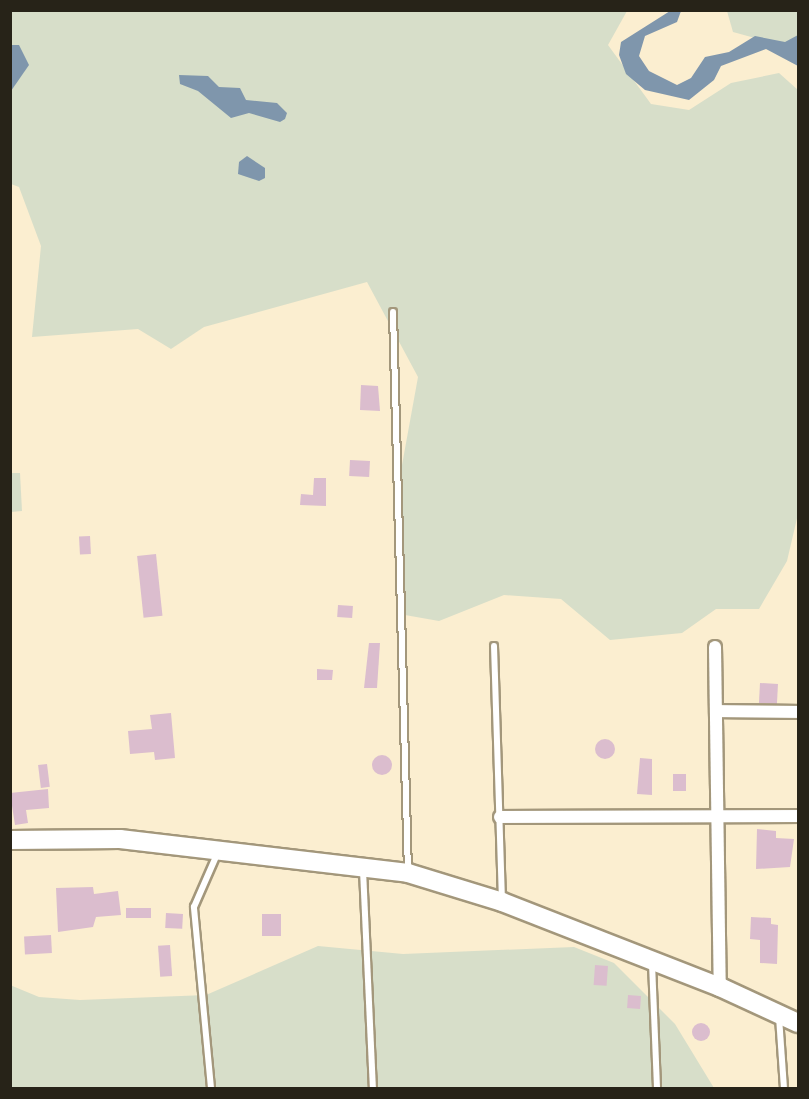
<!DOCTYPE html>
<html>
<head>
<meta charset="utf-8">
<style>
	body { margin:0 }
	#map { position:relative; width:809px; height:1099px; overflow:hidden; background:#fbeed0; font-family:Figtree,sans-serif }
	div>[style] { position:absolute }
	.green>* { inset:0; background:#d7dec9 }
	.water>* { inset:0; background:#7f96ac }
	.building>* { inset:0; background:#dbbdce; transform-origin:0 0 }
	.round { border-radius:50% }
	.roads { filter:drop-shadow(2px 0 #a3977b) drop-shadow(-2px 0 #a3977b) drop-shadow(0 2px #a3977b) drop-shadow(0 -2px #a3977b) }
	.lane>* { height:6px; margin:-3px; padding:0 3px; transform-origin:3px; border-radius:3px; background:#fff }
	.street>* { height:12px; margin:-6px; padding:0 6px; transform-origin:6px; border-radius:6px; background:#fff }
	.secondary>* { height:18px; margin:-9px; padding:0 9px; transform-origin:9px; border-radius:9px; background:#fff }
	span { translate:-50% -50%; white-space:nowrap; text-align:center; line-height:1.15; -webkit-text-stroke:4.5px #fbeed0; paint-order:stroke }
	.frame { position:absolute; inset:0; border:12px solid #272318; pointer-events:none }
</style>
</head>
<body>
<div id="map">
	<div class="green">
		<i style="clip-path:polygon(11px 11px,627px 11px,608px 45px,651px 104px,689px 110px,731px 83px,779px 73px,798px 90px,798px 514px,787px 561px,759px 609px,716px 609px,682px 633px,610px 640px,561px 599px,504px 595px,439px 621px,405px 615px,398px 487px,418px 377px,367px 282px,204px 327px,171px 349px,138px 329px,32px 337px,41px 246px,19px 187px,11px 184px)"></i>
		<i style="clip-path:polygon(727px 11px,798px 11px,798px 50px,733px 32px)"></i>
		<i style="clip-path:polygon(11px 473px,20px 473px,22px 511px,11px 512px)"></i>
		<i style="clip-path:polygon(318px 946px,403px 954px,574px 947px,614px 963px,675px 1024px,714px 1088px,11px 1088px,10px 985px,39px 997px,80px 1000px,206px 995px)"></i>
	</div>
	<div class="water">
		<i style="clip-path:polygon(670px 11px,681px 11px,677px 22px,645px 36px,639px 56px,649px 71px,677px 85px,691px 78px,705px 57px,729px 52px,755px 36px,785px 42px,798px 35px,798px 66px,766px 49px,721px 66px,714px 80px,689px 100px,645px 90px,626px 74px,619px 55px,621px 42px)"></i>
		<i style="clip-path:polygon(11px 45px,19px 45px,29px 65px,11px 91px)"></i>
		<i style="clip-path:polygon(179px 75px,208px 76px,219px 87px,240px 88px,246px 100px,277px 103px,287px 113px,285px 119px,280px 122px,249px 113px,231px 118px,198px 91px,180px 84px)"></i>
		<i style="clip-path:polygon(247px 156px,265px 168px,265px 178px,259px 181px,238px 174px,239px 162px)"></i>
	</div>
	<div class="building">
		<i style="clip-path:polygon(361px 385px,378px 386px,380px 411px,360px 410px)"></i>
		<i style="left:350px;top:460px;width:20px;height:16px;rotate:3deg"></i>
		<i style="clip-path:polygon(314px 478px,326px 478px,326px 506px,300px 505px,301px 494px,313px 495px)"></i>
		<i style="left:90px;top:536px;width:18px;height:11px;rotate:87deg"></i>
		<i style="left:156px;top:554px;width:62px;height:19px;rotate:84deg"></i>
		<i style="left:338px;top:605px;width:15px;height:12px;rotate:4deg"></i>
		<i style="clip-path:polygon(369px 643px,380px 643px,377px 688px,364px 688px)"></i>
		<i style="clip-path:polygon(317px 669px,333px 670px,332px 680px,317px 680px)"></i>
		<i style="left:760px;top:683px;width:18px;height:20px;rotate:3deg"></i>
		<i style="clip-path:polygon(171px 713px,175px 758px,155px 760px,154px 752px,130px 754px,128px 731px,152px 729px,150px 715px)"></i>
		<i class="round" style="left:595px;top:739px;width:20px;height:20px"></i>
		<i class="round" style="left:372px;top:755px;width:20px;height:20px"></i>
		<i style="clip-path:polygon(640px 758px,652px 759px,652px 795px,637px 794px)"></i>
		<i style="left:47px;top:764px;width:23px;height:9px;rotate:83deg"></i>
		<i style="left:673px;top:774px;width:13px;height:17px"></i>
		<i style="clip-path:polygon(48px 789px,49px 808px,26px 810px,28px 823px,15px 825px,10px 793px)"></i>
		<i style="clip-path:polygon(757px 829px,776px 831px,776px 838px,794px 839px,790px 867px,756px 869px)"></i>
		<i style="clip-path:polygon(93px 887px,94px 894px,118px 891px,121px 915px,96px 917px,93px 927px,58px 932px,56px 888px)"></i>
		<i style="left:151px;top:908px;width:10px;height:25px;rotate:90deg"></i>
		<i style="left:166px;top:913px;width:17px;height:15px;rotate:3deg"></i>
		<i style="left:262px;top:914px;width:19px;height:22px"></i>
		<i style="clip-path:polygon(751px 917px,771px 918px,771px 924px,778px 925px,777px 964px,760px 963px,760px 940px,750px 939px)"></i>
		<i style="left:51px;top:935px;width:18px;height:27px;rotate:87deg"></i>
		<i style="left:170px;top:945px;width:31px;height:12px;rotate:86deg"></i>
		<i style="left:595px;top:965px;width:13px;height:20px;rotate:4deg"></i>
		<i style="left:628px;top:995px;width:13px;height:13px;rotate:4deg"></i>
		<i class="round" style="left:692px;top:1023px;width:18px;height:18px"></i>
	</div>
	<div class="roads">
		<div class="lane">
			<i style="left:393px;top:312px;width:560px;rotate:88.47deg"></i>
			<i style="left:494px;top:646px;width:254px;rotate:88.2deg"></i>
			<i style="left:363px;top:870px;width:218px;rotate:87.4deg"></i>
			<i style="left:652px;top:963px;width:125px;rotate:87.7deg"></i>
			<i style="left:779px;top:1017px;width:71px;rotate:86deg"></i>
			<i style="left:211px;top:1088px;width:182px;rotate:-95.4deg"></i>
			<i style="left:194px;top:907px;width:60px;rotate:-66.4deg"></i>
		</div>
		<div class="street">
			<i style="left:715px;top:647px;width:340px;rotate:89.2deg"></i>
			<i style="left:716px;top:711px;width:82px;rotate:0.7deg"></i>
			<i style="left:500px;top:817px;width:298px;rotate:-0.2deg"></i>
		</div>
		<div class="secondary">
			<i style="left:10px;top:840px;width:110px;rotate:-0.5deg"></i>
			<i style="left:120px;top:839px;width:290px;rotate:6.7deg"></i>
			<i style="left:408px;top:873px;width:98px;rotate:17.1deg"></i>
			<i style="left:502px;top:902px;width:234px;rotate:21.3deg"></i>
			<i style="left:720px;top:987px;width:86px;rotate:24.8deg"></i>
		</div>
	</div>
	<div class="frame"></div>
</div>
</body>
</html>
